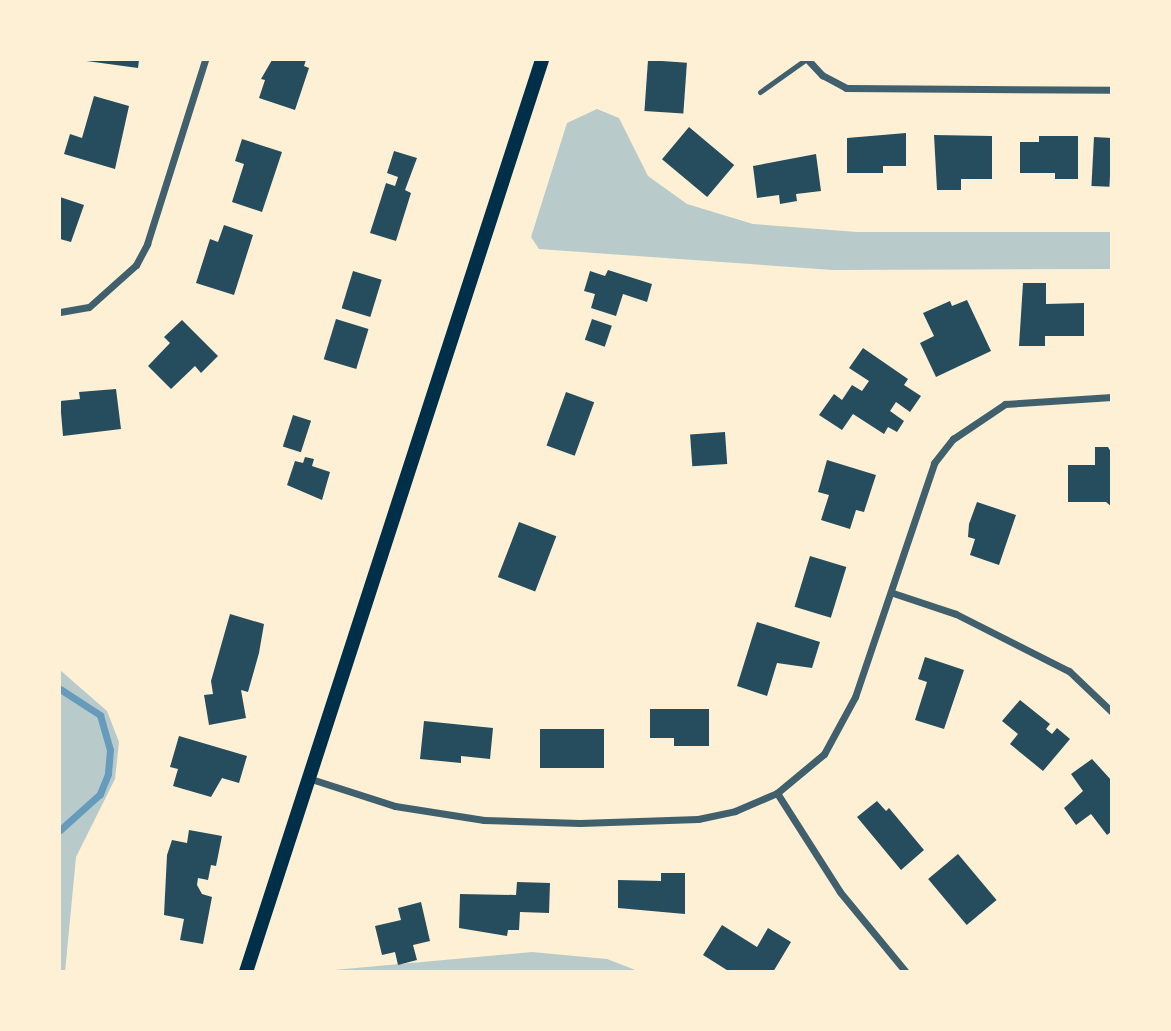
<!DOCTYPE html>
<html>
<head>
<meta charset="utf-8">
<style>
	body { margin:0 }
	#map { position:relative; width:1171px; height:1031px; overflow:hidden; background:#fdf0d5; font-family:Arial,sans-serif }
	div>[style] { position:absolute }
	.green>* { inset:0; background:#b9caca }
	.stream>* { height:7px; margin:-3.5px; padding:0 3.5px; transform-origin:3.5px; border-radius:3.5px; background:#669bbc }
	.building>* { inset:0; background:#264d5e; transform-origin:0 0 }
	.service>* { height:5px; margin:-2.5px; padding:0 2.5px; transform-origin:2.5px; border-radius:2.5px; background:#3f606c }
	.minor>* { height:7px; margin:-3.5px; padding:0 3.5px; transform-origin:3.5px; border-radius:3.5px; background:#3f606c }
	.secondary>* { height:14px; margin:-7px; padding:0 7px; transform-origin:7px; border-radius:7px; background:#003049 }
	span { translate:-50% -50%; white-space:nowrap; text-align:center; line-height:1.15; -webkit-text-stroke:7px #fdf0d5; paint-order:stroke }
	.frame { position:absolute; inset:0; border:61px solid #fdf0d5; pointer-events:none }
</style>
</head>
<body>
<div id="map">
	<div class="green">
		<i style="clip-path:polygon(597px 109px,619px 118px,648px 176px,687px 204px,753px 224px,857px 232px,1111px 232px,1111px 269px,833px 270px,539px 249px,531px 237px,567px 123px)"></i>
		<i style="clip-path:polygon(60px 670px,107px 711px,119px 742px,115px 779px,76px 857px,65px 972px,60px 971px)"></i>
		<i style="clip-path:polygon(532px 952px,607px 959px,638px 971px,312px 972px)"></i>
	</div>
	<div class="stream">
		<i style="left:60px;top:689px;width:48px;rotate:33deg"></i>
		<i style="left:100px;top:715px;width:36px;rotate:74deg"></i>
		<i style="left:110px;top:750px;width:24px;rotate:95deg"></i>
		<i style="left:108px;top:774px;width:22px;rotate:112deg"></i>
		<i style="left:100px;top:794px;width:54px;rotate:138deg"></i>
	</div>
	<div class="building">
		<i style="clip-path:polygon(79px 60px,139px 60px,138px 68px)"></i>
		<i style="clip-path:polygon(272px 60px,306px 60px,304px 66px,309px 68px,295px 110px,259px 98px,265px 80px,261px 79px)"></i>
		<i style="left:648px;top:60px;width:39px;height:51px;rotate:4deg"></i>
		<i style="clip-path:polygon(94px 96px,129px 106px,115px 169px,64px 154px,70px 134px,82px 138px)"></i>
		<i style="left:689px;top:127px;width:59px;height:42px;rotate:40deg"></i>
		<i style="clip-path:polygon(906px 133px,906px 166px,883px 166px,883px 173px,847px 173px,847px 138px)"></i>
		<i style="clip-path:polygon(934px 135px,992px 136px,992px 179px,961px 179px,961px 190px,937px 190px)"></i>
		<i style="clip-path:polygon(1039px 136px,1078px 136px,1078px 179px,1055px 179px,1055px 173px,1020px 173px,1020px 142px,1039px 142px)"></i>
		<i style="left:1094px;top:137px;width:18px;height:49px;rotate:3deg"></i>
		<i style="clip-path:polygon(242px 139px,282px 152px,262px 212px,232px 202px,244px 164px,235px 161px)"></i>
		<i style="clip-path:polygon(394px 151px,417px 158px,405px 190px,411px 193px,396px 241px,370px 233px,386px 183px,395px 186px,398px 177px,387px 173px)"></i>
		<i style="clip-path:polygon(816px 154px,821px 191px,796px 194px,797px 201px,780px 204px,779px 195px,757px 198px,753px 166px)"></i>
		<i style="clip-path:polygon(60px 197px,84px 205px,71px 242px,60px 239px)"></i>
		<i style="clip-path:polygon(224px 225px,253px 235px,234px 295px,196px 283px,210px 239px,218px 242px)"></i>
		<i style="clip-path:polygon(608px 270px,652px 284px,647px 302px,623px 294px,616px 316px,591px 308px,595px 294px,584px 291px,590px 271px,605px 276px)"></i>
		<i style="left:353px;top:271px;width:30px;height:39px;rotate:17deg"></i>
		<i style="clip-path:polygon(1023px 283px,1046px 283px,1046px 304px,1084px 303px,1084px 336px,1045px 336px,1045px 346px,1019px 346px)"></i>
		<i style="clip-path:polygon(967px 300px,991px 351px,936px 377px,920px 343px,934px 336px,923px 313px,950px 301px,952px 306px)"></i>
		<i style="left:336px;top:319px;width:34px;height:42px;rotate:17deg"></i>
		<i style="left:592px;top:319px;width:21px;height:22px;rotate:19deg"></i>
		<i style="clip-path:polygon(182px 320px,218px 356px,201px 373px,195px 366px,171px 389px,148px 366px,170px 343px,164px 337px)"></i>
		<i style="clip-path:polygon(863px 348px,908px 379px,904px 385px,921px 396px,910px 412px,896px 402px,890px 411px,904px 421px,897px 432px,888px 427px,884px 434px,853px 414px,842px 430px,819px 415px,834px 394px,842px 400px,852px 385px,862px 391px,869px 381px,849px 368px)"></i>
		<i style="clip-path:polygon(116px 389px,121px 429px,63px 436px,60px 401px,80px 399px,79px 392px)"></i>
		<i style="left:566px;top:392px;width:30px;height:57px;rotate:20deg"></i>
		<i style="left:293px;top:415px;width:19px;height:33px;rotate:18deg"></i>
		<i style="left:725px;top:432px;width:32px;height:35px;rotate:86deg"></i>
		<i style="clip-path:polygon(1095px 447px,1108px 447px,1112px 454px,1112px 507px,1106px 502px,1068px 502px,1068px 465px,1095px 465px)"></i>
		<i style="clip-path:polygon(305px 457px,314px 459px,312px 466px,330px 472px,322px 500px,287px 485px,295px 461px,303px 463px)"></i>
		<i style="clip-path:polygon(827px 460px,876px 475px,864px 512px,856px 510px,850px 529px,821px 520px,829px 495px,818px 492px)"></i>
		<i style="clip-path:polygon(977px 502px,1016px 515px,999px 565px,970px 555px,975px 539px,968px 537px,969px 524px)"></i>
		<i style="left:519px;top:522px;width:40px;height:59px;rotate:21deg"></i>
		<i style="left:810px;top:556px;width:38px;height:53px;rotate:17deg"></i>
		<i style="clip-path:polygon(230px 614px,264px 624px,259px 653px,248px 692px,241px 690px,246px 718px,209px 725px,204px 695px,213px 694px,211px 681px)"></i>
		<i style="clip-path:polygon(757px 622px,820px 642px,812px 668px,777px 663px,767px 696px,737px 686px)"></i>
		<i style="clip-path:polygon(925px 657px,964px 670px,944px 729px,915px 720px,927px 682px,918px 679px)"></i>
		<i style="clip-path:polygon(1020px 700px,1050px 724px,1046px 729px,1052px 734px,1057px 728px,1070px 739px,1043px 771px,1010px 744px,1018px 734px,1002px 721px)"></i>
		<i style="clip-path:polygon(650px 709px,709px 709px,709px 746px,674px 746px,674px 738px,650px 738px)"></i>
		<i style="clip-path:polygon(424px 721px,493px 728px,490px 759px,461px 756px,461px 763px,420px 759px)"></i>
		<i style="left:540px;top:729px;width:64px;height:39px"></i>
		<i style="clip-path:polygon(179px 736px,247px 756px,239px 783px,222px 778px,211px 797px,173px 786px,178px 769px,170px 767px)"></i>
		<i style="clip-path:polygon(1092px 759px,1112px 781px,1112px 831px,1107px 835px,1091px 814px,1076px 825px,1064px 808px,1083px 791px,1071px 774px)"></i>
		<i style="clip-path:polygon(877px 801px,886px 811px,889px 808px,924px 850px,901px 870px,857px 817px)"></i>
		<i style="clip-path:polygon(189px 830px,222px 836px,216px 866px,211px 865px,208px 880px,198px 878px,197px 885px,202px 894px,212px 897px,203px 944px,180px 940px,184px 919px,164px 915px,167px 855px,172px 840px,187px 843px)"></i>
		<i style="left:958px;top:854px;width:60px;height:39px;rotate:50deg"></i>
		<i style="clip-path:polygon(661px 873px,685px 873px,685px 914px,618px 908px,618px 880px,661px 881px)"></i>
		<i style="clip-path:polygon(517px 882px,550px 883px,549px 913px,520px 912px,519px 930px,508px 930px,507px 936px,459px 928px,460px 894px,516px 895px)"></i>
		<i style="clip-path:polygon(421px 902px,430px 941px,413px 945px,417px 960px,398px 965px,395px 952px,382px 955px,375px 926px,401px 920px,398px 908px)"></i>
		<i style="clip-path:polygon(722px 925px,757px 947px,768px 928px,791px 942px,773px 972px,730px 972px,703px 955px)"></i>
	</div>
	<div class="service">
		<i style="left:760px;top:92px;width:55px;rotate:-35.4deg"></i>
	</div>
	<div class="minor">
		<i style="left:808px;top:60px;width:21px;rotate:47deg"></i>
		<i style="left:822px;top:75px;width:27px;rotate:28deg"></i>
		<i style="left:846px;top:88px;width:266px;rotate:0.4deg"></i>
		<i style="left:60px;top:312px;width:29px;rotate:-10deg"></i>
		<i style="left:89px;top:307px;width:63px;rotate:-41.8deg"></i>
		<i style="left:136px;top:265px;width:24px;rotate:-62deg"></i>
		<i style="left:147px;top:244px;width:193px;rotate:-72.5deg"></i>
		<i style="left:893px;top:593px;width:66px;rotate:18.4deg"></i>
		<i style="left:956px;top:614px;width:127px;rotate:26.8deg"></i>
		<i style="left:1069px;top:671px;width:59px;rotate:43.6deg"></i>
		<i style="left:308px;top:778px;width:91px;rotate:17.8deg"></i>
		<i style="left:395px;top:806px;width:90px;rotate:8.9deg"></i>
		<i style="left:484px;top:820px;width:96px;rotate:1.8deg"></i>
		<i style="left:580px;top:823px;width:118px;rotate:-1.9deg"></i>
		<i style="left:698px;top:819px;width:38px;rotate:-12deg"></i>
		<i style="left:735px;top:811px;width:46px;rotate:-23.2deg"></i>
		<i style="left:777px;top:793px;width:61px;rotate:-39.7deg"></i>
		<i style="left:824px;top:754px;width:65px;rotate:-61.5deg"></i>
		<i style="left:855px;top:697px;width:247px;rotate:-71.3deg"></i>
		<i style="left:934px;top:463px;width:31px;rotate:-52deg"></i>
		<i style="left:953px;top:439px;width:63px;rotate:-33.9deg"></i>
		<i style="left:1005px;top:404px;width:107px;rotate:-3.7deg"></i>
		<i style="left:777px;top:793px;width:117px;rotate:57.5deg"></i>
		<i style="left:840px;top:892px;width:104px;rotate:50.5deg"></i>
	</div>
	<div class="secondary">
		<i style="left:246px;top:972px;width:959px;rotate:-72.02deg"></i>
	</div>
	<div class="frame"></div>
</div>
</body>
</html>
